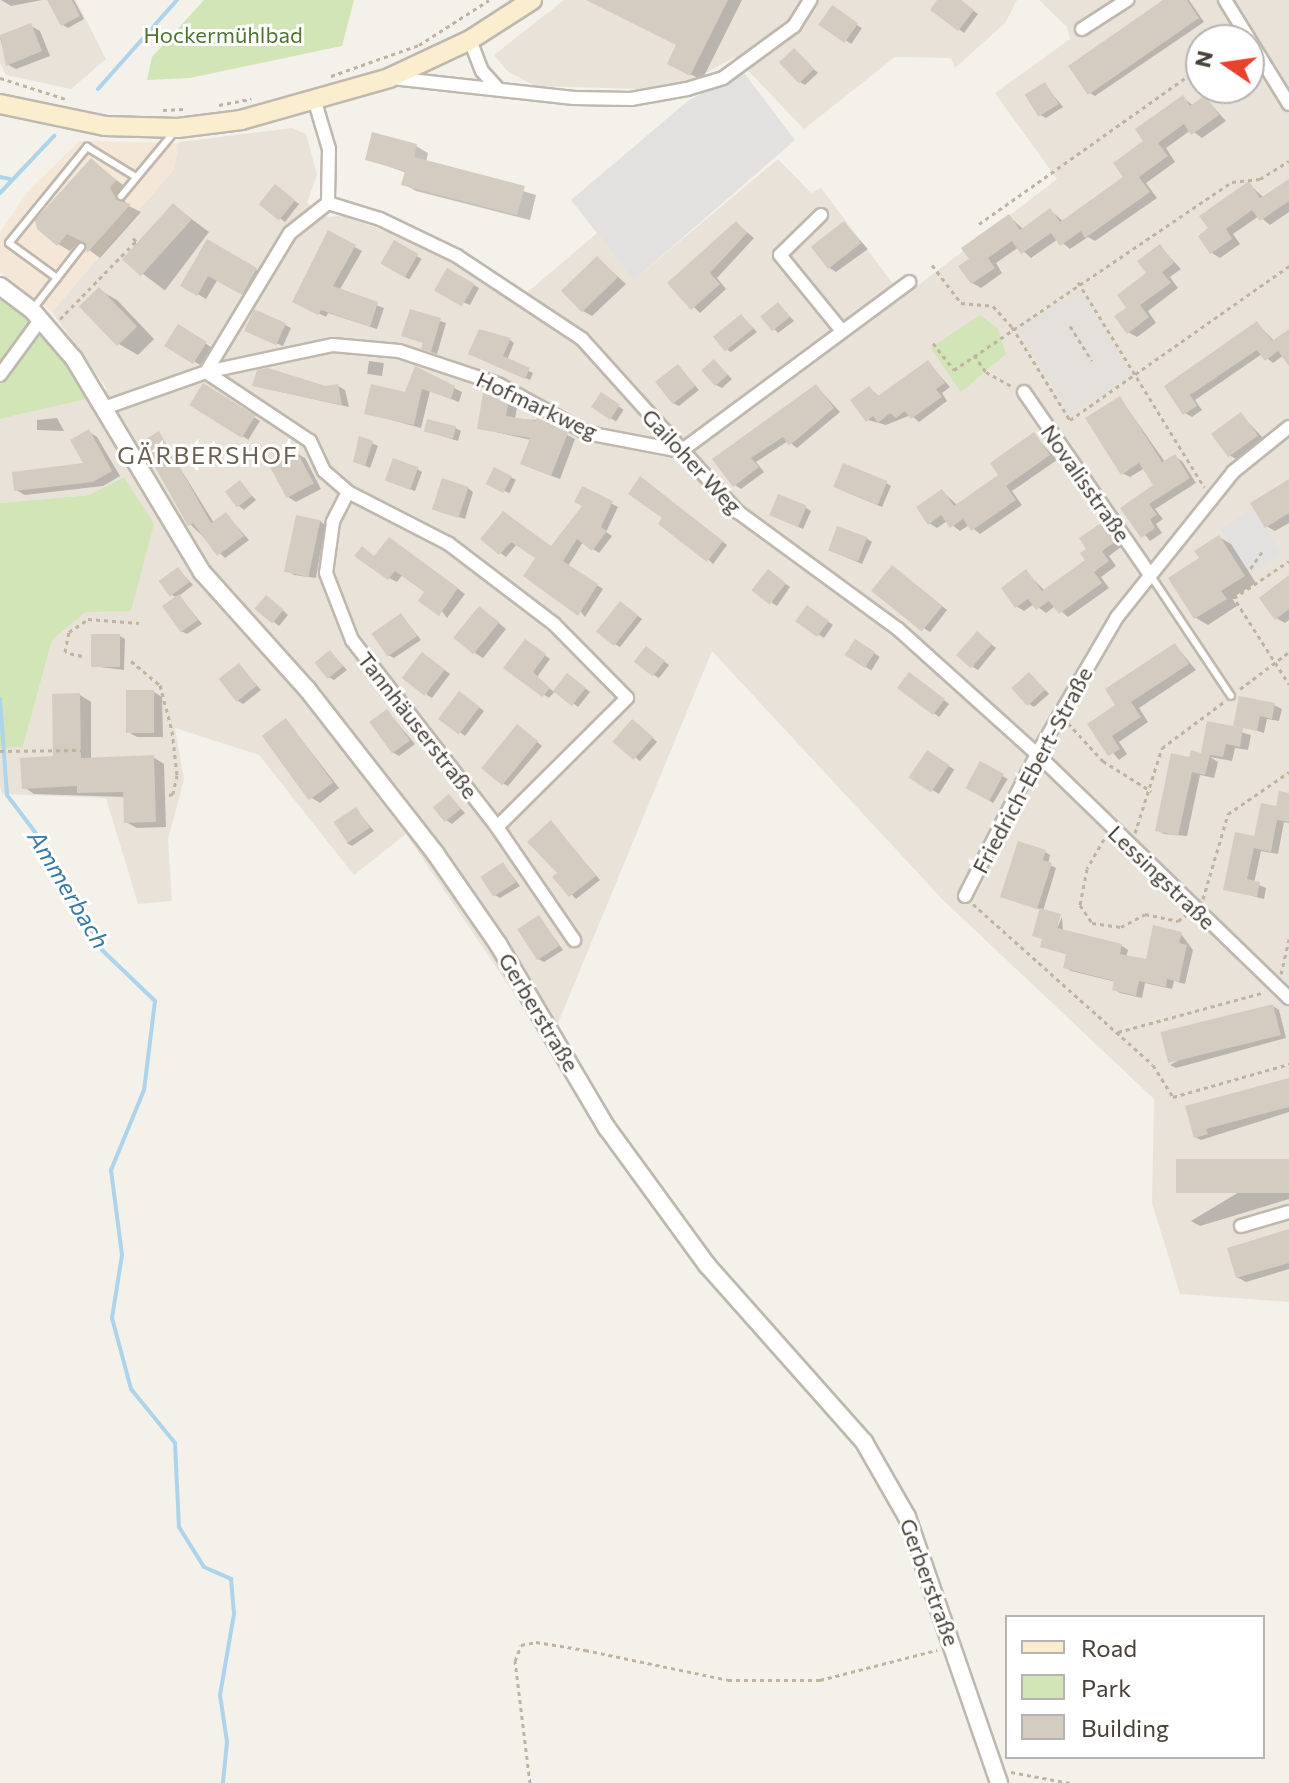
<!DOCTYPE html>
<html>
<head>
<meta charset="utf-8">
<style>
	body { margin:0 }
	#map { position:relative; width:1289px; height:1783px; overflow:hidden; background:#f4f1eb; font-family:Commissioner,sans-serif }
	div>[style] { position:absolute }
	.residential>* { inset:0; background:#e8e2d9 }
	.commercial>* { inset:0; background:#f4e7d8 }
	.industrial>* { inset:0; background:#e4e0dc; transform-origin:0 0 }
	.green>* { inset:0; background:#d2e5b7 }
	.parking>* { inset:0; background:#e3e1df; transform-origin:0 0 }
	.shadow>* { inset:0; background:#0003; transform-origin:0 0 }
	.stream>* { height:4px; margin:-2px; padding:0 2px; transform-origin:2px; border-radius:2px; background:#add4eb }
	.building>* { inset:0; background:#d5ccc1; transform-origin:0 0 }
	.path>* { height:3px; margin-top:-1.5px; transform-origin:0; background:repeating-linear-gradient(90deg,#c0b3a0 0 4px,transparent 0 8px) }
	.roads { filter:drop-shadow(2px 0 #bfb8ae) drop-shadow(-2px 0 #bfb8ae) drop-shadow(0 2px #bfb8ae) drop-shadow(0 -2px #bfb8ae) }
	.service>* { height:6px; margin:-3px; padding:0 3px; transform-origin:3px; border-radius:3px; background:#fff }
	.minor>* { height:12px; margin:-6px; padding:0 6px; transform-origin:6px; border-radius:6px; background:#fff }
	.tertiary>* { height:16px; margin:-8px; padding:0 8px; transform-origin:8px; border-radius:8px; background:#fff }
	.secondary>* { height:18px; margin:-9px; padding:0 9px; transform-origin:9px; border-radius:9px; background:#faeece }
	span { translate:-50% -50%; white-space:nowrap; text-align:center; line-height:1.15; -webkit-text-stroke:6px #fff; paint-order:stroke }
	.park-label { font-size:22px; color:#4d7530 }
	.street-label { font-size:22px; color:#484139 }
	.neighbourhood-label { font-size:24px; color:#6a5f51; letter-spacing:2px }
	.water-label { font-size:24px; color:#387aa4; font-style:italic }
	.legend { position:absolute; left:1005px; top:1615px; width:260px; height:144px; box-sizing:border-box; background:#fff; border:2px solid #b6b3b0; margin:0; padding:10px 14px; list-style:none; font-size:24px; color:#484139 }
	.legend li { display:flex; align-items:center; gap:16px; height:40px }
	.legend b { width:40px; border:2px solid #b6b3b0 }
	.north { position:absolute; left:1185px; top:24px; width:80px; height:80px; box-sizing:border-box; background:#fff; border:2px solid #b6b3b0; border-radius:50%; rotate:283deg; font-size:22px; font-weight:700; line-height:32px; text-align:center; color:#484139 }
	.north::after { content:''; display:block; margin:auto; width:28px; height:36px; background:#e8422d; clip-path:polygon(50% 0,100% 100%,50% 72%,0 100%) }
</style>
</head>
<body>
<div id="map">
	<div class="residential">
		<i style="clip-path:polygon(0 0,76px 0,106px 59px,71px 89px,6px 75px,0 63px)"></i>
		<i style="clip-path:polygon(564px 0,1017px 0,1005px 23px,955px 68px,951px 58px,895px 57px,804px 129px,735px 57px,689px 82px,643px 89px,535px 86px,507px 71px,494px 55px)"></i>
		<i style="clip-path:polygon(evenodd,1039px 0,1289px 0,1289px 1302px,1180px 1294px,1152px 1203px,1154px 1099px,943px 900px,712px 651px,549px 1045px,406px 834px,354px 875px,259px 755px,175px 728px,184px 780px,168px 839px,172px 901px,138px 904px,106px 798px,2px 794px,0 785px,0 748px,23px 747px,52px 640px,86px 612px,124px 477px,89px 495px,0 503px,0 419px,87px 399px,107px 389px,52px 312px,174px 169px,179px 142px,292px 128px,306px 134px,317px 175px,307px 203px,328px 217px,343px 216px,391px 233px,462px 267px,516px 302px,597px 233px,635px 279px,778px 159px,811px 193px,821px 188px,903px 297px,1057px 179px,995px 93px,1070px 39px,1067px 27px,1039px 0,1201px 40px,1249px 40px,1249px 88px,1201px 88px,1201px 40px)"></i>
	</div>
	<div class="commercial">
		<i style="clip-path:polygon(79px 141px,179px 143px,174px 169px,52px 312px,0 272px,0 232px,29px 190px)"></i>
	</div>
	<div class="industrial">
		<i style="left:1080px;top:290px;width:100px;height:74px;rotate:58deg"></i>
	</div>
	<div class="green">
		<i style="clip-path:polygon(204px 0,354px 0,342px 46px,190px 78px,147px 80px,152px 57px)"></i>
		<i style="clip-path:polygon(0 298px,20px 310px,68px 361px,87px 399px,0 419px)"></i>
		<i style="clip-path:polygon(980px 315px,997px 328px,1006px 354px,961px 392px,931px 348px)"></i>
		<i style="clip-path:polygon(124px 477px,154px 524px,131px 611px,86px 612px,52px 640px,23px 747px,0 748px,0 503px,89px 495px)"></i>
	</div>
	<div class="parking">
		<i style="clip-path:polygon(744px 73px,795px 140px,634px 280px,571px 200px,689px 100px)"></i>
		<i style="left:1253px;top:508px;width:54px;height:39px;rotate:58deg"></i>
	</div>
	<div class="shadow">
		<i style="clip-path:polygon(1px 0,42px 0,11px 6px)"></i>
		<i style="clip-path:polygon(55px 0,74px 0,84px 19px,68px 28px,63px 25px)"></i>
		<i style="clip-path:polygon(593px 0,742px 0,702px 80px,680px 69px,678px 45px)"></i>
		<i style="clip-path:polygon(940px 0,959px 0,978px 14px,964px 33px,933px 9px)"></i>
		<i style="clip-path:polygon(1167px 0,1189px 0,1204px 22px,1095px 96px,1090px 93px)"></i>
		<i style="left:832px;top:8px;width:36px;height:19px;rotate:34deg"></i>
		<i style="clip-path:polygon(31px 26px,40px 31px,50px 56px,16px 69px,7px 64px,0 38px)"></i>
		<i style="clip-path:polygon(794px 51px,818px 73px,805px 85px,800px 82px)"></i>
		<i style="clip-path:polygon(1045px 85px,1063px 107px,1046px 118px,1040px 115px)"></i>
		<i style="clip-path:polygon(1183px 98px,1194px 106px,1205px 98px,1226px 121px,1202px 138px,1191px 130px,1166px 148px,1175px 162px,1146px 183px,1157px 198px,1095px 241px,1088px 237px,1070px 249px,1058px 239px,1031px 258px,1019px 247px,996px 263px,1002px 273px,981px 288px,972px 283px,972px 259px,1009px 216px,1024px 230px,1051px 211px,1064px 222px,1125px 177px,1146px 142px)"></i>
		<i style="clip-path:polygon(416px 146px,428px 153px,426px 162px,536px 195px,530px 220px,416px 191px,404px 184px,407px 173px,367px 159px)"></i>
		<i style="clip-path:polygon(91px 161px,127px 188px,122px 195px,127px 205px,141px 212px,100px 258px,78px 242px,70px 251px,58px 244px)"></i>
		<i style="clip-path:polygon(1289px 181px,1289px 212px,1270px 225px,1259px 216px,1233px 234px,1240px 244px,1220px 258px,1212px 253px,1249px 184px,1264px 198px)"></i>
		<i style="clip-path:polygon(280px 190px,299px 204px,285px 222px,262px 204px)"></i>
		<i style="left:173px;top:205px;width:45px;height:73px;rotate:37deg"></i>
		<i style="clip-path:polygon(736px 223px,754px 238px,717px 278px,726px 289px,700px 313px,670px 283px)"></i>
		<i style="clip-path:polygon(844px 223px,868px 249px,836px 272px,828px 267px)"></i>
		<i style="clip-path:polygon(329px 233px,362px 251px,339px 291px,384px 308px,377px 329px,328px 313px,326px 317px,295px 301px)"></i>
		<i style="clip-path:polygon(208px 242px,265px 275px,251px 298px,218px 279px,206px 299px,183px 285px)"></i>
		<i style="left:395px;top:243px;width:31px;height:24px;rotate:31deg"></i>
		<i style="clip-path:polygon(1160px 247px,1181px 269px,1170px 277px,1178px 288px,1148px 311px,1156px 323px,1137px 337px,1128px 332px,1129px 308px)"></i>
		<i style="clip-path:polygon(597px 258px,626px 284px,592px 316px,583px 311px)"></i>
		<i style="clip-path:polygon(448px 271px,479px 288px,470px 305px,442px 293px)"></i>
		<i style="clip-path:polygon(99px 290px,117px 300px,154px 339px,138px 355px,119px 344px)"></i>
		<i style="clip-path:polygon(779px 305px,794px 321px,778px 333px,763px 317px)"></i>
		<i style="clip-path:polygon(411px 311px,446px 323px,437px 354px,428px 351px)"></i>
		<i style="clip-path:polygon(741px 316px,757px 332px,731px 352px,726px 349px)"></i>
		<i style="clip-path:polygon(1258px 324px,1274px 341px,1289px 331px,1289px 363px,1284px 355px,1273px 363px,1262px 354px,1195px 400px,1202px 410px,1192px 417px,1185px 413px,1167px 387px)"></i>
		<i style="clip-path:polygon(285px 325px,291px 328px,283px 346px,250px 332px)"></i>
		<i style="left:179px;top:327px;width:38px;height:21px;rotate:32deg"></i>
		<i style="clip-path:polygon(510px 340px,514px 343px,507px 360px,533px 373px,530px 380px,476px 356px)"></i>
		<i style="left:369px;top:361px;width:15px;height:13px;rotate:8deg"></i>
		<i style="clip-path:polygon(714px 361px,732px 379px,722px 388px,716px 385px)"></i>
		<i style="clip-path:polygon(928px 363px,950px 387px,942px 393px,947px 401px,919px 422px,911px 415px,886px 425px,868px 420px,869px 388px,880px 397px)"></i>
		<i style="clip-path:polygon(678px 366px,699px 390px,679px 406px,673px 403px)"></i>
		<i style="clip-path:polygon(416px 368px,462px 392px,459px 402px,430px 391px,421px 428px,366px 413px,406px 394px)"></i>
		<i style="left:204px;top:386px;width:66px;height:22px;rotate:32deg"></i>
		<i style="clip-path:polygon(254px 386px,338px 386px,345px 390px,349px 407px)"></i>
		<i style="clip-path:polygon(816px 386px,840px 412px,797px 448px,788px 441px,756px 462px,764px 472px,741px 489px,735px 485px,715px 459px)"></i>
		<i style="left:601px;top:395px;width:27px;height:14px;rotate:33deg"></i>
		<i style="clip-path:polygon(1120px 398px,1165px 462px,1175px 457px,1182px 461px,1196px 483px,1155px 509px,1163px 519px,1156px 524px,1162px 533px,1150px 541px,1123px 508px,1156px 485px,1145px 468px,1130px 477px,1122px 473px)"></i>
		<i style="clip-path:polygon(508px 402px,517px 407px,515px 419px,538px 420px,575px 439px,560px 479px,531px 468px,531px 440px,479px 428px)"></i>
		<i style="clip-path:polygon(1241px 415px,1265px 440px,1238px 460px,1229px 455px)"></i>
		<i style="clip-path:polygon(57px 418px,64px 431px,37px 430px,37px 420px)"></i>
		<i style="clip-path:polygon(455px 428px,461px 431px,458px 441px,426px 431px)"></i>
		<i style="clip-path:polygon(89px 432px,97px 437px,120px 476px,103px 486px,25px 495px,16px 490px,86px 464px)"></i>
		<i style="clip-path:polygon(159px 434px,214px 523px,226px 514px,249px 540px,225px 558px,190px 524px)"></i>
		<i style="clip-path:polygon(1034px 435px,1057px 460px,1012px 491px,1022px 505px,980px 534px,969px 525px,960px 531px,947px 521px,937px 528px,929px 523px,942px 491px,958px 506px,1001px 476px)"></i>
		<i style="clip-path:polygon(372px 443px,378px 446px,370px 468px,361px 464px)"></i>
		<i style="clip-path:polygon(296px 453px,305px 458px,321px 489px,296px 502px,288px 497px)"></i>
		<i style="clip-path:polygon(417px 469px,422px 472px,415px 491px,393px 483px)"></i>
		<i style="left:495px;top:470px;width:23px;height:15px;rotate:25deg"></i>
		<i style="clip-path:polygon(1289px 480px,1289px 523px,1275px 531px,1266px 526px)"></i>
		<i style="clip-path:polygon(646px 482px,727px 545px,713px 564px,664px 517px)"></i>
		<i style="clip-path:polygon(240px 483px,256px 500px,244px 510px,239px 506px)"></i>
		<i style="clip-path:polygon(886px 483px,891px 486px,882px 507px,841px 490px)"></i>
		<i style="clip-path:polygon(468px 488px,473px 492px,465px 519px,440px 511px)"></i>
		<i style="clip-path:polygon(583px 488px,618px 507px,606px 532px,612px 536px,599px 553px,583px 542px,568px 566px,603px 589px,585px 617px,538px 557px,517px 544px,506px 557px,482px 539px,503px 514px,552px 548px,585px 506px)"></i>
		<i style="clip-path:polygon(806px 508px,811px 511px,803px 529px,776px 517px)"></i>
		<i style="clip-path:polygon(320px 521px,325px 525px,316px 578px,294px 575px,288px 571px)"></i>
		<i style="clip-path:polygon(1101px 525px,1121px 547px,1109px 556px,1116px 566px,1101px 577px,1109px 588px,1068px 617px,1055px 606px,1046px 613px,1034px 604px,1024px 611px,1016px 606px,1026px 572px,1045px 591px,1088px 560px)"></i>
		<i style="clip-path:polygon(1219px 537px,1231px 544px,1256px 583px,1232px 598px,1237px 606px,1208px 625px,1196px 618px,1201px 559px)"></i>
		<i style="clip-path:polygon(866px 538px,872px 542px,862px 564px,834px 552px)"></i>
		<i style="clip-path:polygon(397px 544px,465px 594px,447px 618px,427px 591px,403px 574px,397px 582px,389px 578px,376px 558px)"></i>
		<i style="clip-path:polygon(178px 569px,193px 585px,179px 596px,202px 624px,187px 634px,181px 631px,178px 598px,172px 595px)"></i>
		<i style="clip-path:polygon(897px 570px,947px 610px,930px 632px,925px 629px)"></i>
		<i style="clip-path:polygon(773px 575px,790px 587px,777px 606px,772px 603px)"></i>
		<i style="clip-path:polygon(1289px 578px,1289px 620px,1285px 623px,1276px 618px)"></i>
		<i style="clip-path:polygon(272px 600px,288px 615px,279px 626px,257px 609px)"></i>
		<i style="clip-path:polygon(626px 607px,642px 619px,620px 647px,615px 644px)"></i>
		<i style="clip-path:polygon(812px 611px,833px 625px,824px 638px,798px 621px)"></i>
		<i style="clip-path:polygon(488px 614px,506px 629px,483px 658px,475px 653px)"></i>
		<i style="clip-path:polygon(401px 615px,421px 640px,394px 658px,388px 655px)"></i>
		<i style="clip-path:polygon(120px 636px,125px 639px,124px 670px,92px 666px)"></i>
		<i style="clip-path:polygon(982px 637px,996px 648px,978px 670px,973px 667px)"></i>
		<i style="left:856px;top:642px;width:28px;height:16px;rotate:32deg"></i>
		<i style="clip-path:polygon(531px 644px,550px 659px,537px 677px,554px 692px,568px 675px,590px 692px,578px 707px,556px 690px,549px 698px,506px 668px)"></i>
		<i style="clip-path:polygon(1175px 645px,1196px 670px,1139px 708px,1148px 722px,1119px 742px,1127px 754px,1119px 760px,1090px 724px,1118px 706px)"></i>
		<i style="clip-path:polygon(330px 652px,347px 670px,334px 680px,329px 677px)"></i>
		<i style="clip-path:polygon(652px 652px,669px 665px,659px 678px,654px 675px)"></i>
		<i style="clip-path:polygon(428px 658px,450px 674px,432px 698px,427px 695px)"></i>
		<i style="clip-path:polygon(239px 665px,261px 690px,243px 704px,238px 701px)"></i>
		<i style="clip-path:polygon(1030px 674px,1049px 694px,1034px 707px,1029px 704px)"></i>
		<i style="clip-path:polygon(915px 677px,949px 704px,939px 717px,900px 687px)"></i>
		<i style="clip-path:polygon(154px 692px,162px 697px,163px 737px,137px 737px,128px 732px)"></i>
		<i style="clip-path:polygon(80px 695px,91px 702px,91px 760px,153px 757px,164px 764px,166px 827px,137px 828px,126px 822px,125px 797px,34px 794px,24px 787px,55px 758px)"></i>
		<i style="clip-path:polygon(465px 697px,484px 711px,465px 736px,441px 718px)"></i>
		<i style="clip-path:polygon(1274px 705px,1282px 709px,1279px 721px,1267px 719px,1264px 733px,1240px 725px)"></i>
		<i style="clip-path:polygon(387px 711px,415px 744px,399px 756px,394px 753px)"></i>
		<i style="clip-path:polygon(286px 720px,339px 788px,320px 803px,312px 798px)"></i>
		<i style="clip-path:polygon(1209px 723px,1251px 735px,1248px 750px,1235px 748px,1232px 761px,1210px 757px,1218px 762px,1214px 778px,1200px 775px,1187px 836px,1164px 834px,1157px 830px,1191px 760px,1202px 755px)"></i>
		<i style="clip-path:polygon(638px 724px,657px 742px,640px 761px,615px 741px)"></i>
		<i style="clip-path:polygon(523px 730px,542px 746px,508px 786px,502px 783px)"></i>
		<i style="left:928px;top:753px;width:31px;height:29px;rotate:32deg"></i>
		<i style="left:981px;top:763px;width:31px;height:28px;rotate:31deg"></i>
		<i style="clip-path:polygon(1289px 795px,1289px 823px,1284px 822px,1278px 854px,1261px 851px,1254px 883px,1266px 888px,1264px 899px,1225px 889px)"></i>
		<i style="clip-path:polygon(449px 797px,465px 813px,452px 824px,446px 820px)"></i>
		<i style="clip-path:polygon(356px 810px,374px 831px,352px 846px,347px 843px)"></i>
		<i style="clip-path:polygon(551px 822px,600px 880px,576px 899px,555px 877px,560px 873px)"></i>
		<i style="clip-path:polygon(1045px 852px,1050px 855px,1048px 864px,1056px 868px,1043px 911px,1053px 937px,1062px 917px,1063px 931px,1122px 946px,1128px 950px,1126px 957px,1147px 962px,1181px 934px,1193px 950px,1185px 984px,1174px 981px,1172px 989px,1145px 983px,1142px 998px,1120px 993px,1114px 989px,1116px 982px,1071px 971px,1065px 967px,1068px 955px,1042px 946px,1044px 940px,1035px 935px,1042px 910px,1002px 896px)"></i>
		<i style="clip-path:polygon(503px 864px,520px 886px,500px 898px,495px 895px)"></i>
		<i style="clip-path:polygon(539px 917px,563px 950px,544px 962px,538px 959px)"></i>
		<i style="clip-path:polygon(1273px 1006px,1279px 1010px,1286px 1038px,1176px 1068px,1170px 1065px)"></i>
		<i style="clip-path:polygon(1289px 1080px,1289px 1112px,1201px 1140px,1195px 1137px,1188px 1107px)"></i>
		<i style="clip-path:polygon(1289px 1162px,1289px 1199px,1200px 1226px,1191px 1221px)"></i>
		<i style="clip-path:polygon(1289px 1232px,1289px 1269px,1246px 1282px,1237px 1277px)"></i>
	</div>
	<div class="stream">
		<i style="left:98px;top:89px;width:119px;rotate:-48.4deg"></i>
		<i style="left:0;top:177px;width:10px;rotate:11deg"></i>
		<i style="left:0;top:193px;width:79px;rotate:-46.5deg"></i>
		<i style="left:0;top:699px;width:96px;rotate:85.8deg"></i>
		<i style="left:7px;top:795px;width:51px;rotate:52.9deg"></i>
		<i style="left:38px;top:836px;width:131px;rotate:60.7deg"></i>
		<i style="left:102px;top:950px;width:74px;rotate:43.9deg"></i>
		<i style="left:155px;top:1001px;width:90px;rotate:97deg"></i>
		<i style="left:144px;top:1090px;width:87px;rotate:112.4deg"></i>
		<i style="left:111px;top:1170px;width:86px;rotate:82.6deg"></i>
		<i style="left:122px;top:1255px;width:64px;rotate:99deg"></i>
		<i style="left:112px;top:1318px;width:73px;rotate:75deg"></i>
		<i style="left:131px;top:1389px;width:70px;rotate:50.8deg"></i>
		<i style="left:175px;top:1443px;width:84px;rotate:87.3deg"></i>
		<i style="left:179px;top:1527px;width:47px;rotate:58deg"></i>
		<i style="left:204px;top:1567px;width:30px;rotate:24deg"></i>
		<i style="left:231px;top:1579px;width:35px;rotate:85deg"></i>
		<i style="left:234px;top:1614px;width:82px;rotate:99.8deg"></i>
		<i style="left:220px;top:1695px;width:48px;rotate:81.5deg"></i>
		<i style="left:227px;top:1742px;width:41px;rotate:95.6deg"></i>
	</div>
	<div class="building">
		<i style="clip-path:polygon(47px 0,72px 0,80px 16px,61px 26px)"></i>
		<i style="clip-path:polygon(586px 0,728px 0,690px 76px,667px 64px,676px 45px)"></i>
		<i style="clip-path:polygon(937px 0,961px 0,974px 10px,958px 31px,930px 10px)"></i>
		<i style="clip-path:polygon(1163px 0,1187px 0,1199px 18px,1088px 95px,1068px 66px)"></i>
		<i style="left:832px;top:5px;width:32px;height:24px;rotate:35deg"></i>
		<i style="clip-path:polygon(31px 23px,42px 51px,6px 66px,0 35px)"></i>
		<i style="left:794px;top:48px;width:29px;height:21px;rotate:46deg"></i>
		<i style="left:1045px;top:82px;width:26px;height:24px;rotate:58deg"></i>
		<i style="clip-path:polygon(1183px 95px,1190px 106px,1205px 95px,1219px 115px,1191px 135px,1184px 124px,1158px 143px,1168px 156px,1139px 177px,1150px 192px,1085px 238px,1081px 231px,1060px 246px,1051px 233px,1021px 254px,1012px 241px,988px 258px,995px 268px,971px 284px,958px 266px,969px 259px,961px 248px,1009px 214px,1020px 230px,1050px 208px,1060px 222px,1123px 177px,1113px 163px,1143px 141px,1135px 129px)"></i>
		<i style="clip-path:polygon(372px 132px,417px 144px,414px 157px,525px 186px,517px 215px,401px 185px,405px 171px,365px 160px)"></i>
		<i style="clip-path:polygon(91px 158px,116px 180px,110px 188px,117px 200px,131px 204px,87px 253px,85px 243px,67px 234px,57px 246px,37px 229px,35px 220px)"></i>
		<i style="clip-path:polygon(1289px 179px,1289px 201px,1260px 221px,1252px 210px,1226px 229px,1232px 239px,1210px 254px,1198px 236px,1208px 228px,1199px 216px,1249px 181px,1260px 198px)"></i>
		<i style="left:275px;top:184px;width:26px;height:26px;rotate:39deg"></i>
		<i style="left:173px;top:203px;width:25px;height:76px;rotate:42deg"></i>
		<i style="clip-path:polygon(736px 221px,747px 233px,710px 273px,720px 284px,691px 310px,667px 283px)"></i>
		<i style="left:844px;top:221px;width:28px;height:42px;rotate:52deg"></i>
		<i style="clip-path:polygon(328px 230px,356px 245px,333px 286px,378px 302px,370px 327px,321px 310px,318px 315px,292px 302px)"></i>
		<i style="clip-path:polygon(207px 239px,257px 268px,242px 295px,208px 276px,197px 296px,180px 286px)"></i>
		<i style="left:394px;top:240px;width:28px;height:27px;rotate:30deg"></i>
		<i style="clip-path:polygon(1160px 244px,1174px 263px,1162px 272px,1171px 283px,1140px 305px,1149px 317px,1127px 334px,1114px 316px,1126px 308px,1117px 295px,1146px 273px,1137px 261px)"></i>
		<i style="left:597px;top:256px;width:30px;height:50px;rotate:46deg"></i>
		<i style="left:447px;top:268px;width:32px;height:26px;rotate:30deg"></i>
		<i style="left:99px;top:287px;width:55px;height:28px;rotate:46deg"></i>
		<i style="left:778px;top:302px;width:19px;height:23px;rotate:51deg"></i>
		<i style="left:254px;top:309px;width:35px;height:24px;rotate:24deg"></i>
		<i style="clip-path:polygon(410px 309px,441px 318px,431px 352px,421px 349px,423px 343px,401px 336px)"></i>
		<i style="left:741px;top:314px;width:19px;height:36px;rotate:51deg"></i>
		<i style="clip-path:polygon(1257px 321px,1272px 341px,1289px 329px,1289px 366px,1278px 351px,1265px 361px,1257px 350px,1190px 395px,1197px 406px,1183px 415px,1164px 386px)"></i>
		<i style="left:178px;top:324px;width:34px;height:26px;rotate:32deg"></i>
		<i style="clip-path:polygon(479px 329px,511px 338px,503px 356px,530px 368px,525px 379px,468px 354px)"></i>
		<i style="left:714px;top:359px;width:21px;height:17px;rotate:49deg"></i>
		<i style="clip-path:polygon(928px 360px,945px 383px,936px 389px,942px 397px,911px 419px,905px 411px,896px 418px,890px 413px,878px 423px,873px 416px,866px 422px,850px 400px,869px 386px,878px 396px)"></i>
		<i style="left:678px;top:364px;width:28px;height:29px;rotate:52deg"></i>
		<i style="clip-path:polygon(415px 366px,455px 386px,451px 399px,422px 389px,414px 425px,364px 414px,371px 384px,405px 392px)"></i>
		<i style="clip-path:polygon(268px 368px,326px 386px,338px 384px,342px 405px,252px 386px,257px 370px)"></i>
		<i style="left:203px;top:383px;width:62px;height:26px;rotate:32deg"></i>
		<i style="clip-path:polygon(816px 384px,834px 408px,789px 446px,783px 437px,751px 458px,759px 467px,733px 487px,712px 459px)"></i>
		<i style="left:601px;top:392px;width:23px;height:18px;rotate:34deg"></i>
		<i style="clip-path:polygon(483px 393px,509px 400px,506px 416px,536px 421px,537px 417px,568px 433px,551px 476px,520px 464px,530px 438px,477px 429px)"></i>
		<i style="clip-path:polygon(1120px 396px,1162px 462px,1175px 454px,1190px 478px,1149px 504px,1157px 515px,1150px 519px,1155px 528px,1141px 538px,1120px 508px,1153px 485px,1139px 463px,1121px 475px,1085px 418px)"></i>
		<i style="left:1241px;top:412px;width:29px;height:37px;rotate:54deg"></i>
		<i style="left:427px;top:419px;width:30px;height:13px;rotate:14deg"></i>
		<i style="clip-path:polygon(89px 429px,112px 471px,93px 482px,14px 491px,12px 472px,83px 463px,70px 440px)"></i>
		<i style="clip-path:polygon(159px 431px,211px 523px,226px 512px,244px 536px,217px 556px,193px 523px,188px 526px,141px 442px)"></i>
		<i style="clip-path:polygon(1034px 432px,1050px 455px,1006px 486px,1016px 500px,971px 531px,963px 519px,950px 528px,941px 515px,928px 525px,916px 507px,942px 489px,954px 506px,998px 475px,990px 463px)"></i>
		<i style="clip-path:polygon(359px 436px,373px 441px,365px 466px,353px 462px)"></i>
		<i style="left:296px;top:450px;width:38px;height:31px;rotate:62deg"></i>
		<i style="left:393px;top:458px;width:27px;height:24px;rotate:20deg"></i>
		<i style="left:843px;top:463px;width:48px;height:26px;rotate:22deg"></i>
		<i style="left:494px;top:467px;width:20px;height:19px;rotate:27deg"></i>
		<i style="clip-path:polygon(640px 476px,723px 541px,707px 562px,658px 524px,662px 518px,628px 494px)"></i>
		<i style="left:442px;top:478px;width:28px;height:33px;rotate:18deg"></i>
		<i style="clip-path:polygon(1289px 479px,1289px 513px,1265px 528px,1250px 503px)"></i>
		<i style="left:240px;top:480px;width:20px;height:19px;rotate:53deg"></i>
		<i style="clip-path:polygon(582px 486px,613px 501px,601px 527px,607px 531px,592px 551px,577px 539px,563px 561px,598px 584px,578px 616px,523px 576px,535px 558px,511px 542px,499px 555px,480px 539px,503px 511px,551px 546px,582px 506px,574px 502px)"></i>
		<i style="left:778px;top:494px;width:31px;height:23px;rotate:22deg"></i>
		<i style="left:296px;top:515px;width:25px;height:58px;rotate:12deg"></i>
		<i style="clip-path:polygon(1101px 523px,1115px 542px,1102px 551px,1109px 561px,1094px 572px,1102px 583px,1059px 614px,1049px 601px,1036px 610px,1028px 599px,1015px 608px,1001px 588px,1026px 569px,1042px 591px,1085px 560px,1080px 553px,1086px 549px,1079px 538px)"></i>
		<i style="left:837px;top:526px;width:32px;height:26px;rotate:20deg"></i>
		<i style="clip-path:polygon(1219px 535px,1245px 576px,1221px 591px,1227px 599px,1194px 619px,1168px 578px,1199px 558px,1194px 551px)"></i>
		<i style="clip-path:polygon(389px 537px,458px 588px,439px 616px,418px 601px,424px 592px,395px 571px,388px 580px,354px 556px,362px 546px,374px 556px)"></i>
		<i style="left:892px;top:565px;width:65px;height:33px;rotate:39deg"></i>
		<i style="left:178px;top:567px;width:19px;height:24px;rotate:54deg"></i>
		<i style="left:768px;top:569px;width:23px;height:27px;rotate:38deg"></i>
		<i style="clip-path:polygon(1289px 575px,1289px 609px,1275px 620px,1259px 598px)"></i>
		<i style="left:179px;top:594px;width:32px;height:21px;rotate:54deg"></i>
		<i style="left:266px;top:595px;width:23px;height:18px;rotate:40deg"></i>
		<i style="left:620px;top:601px;width:23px;height:39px;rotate:38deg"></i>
		<i style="left:807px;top:605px;width:27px;height:20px;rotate:36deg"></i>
		<i style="left:479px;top:606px;width:26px;height:41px;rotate:39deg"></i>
		<i style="left:401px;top:613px;width:28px;height:36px;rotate:55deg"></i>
		<i style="left:977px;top:631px;width:20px;height:32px;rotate:41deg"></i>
		<i style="left:91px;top:634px;width:29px;height:33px"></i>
		<i style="clip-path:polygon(525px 639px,546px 654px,533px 672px,550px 688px,542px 697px,503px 668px)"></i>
		<i style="left:855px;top:639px;width:24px;height:19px;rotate:33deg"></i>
		<i style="clip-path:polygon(1175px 643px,1189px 664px,1131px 702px,1141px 717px,1112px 736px,1120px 749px,1108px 756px,1087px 724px,1115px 705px,1105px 689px)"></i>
		<i style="left:646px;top:646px;width:24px;height:20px;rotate:38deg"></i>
		<i style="left:330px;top:650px;width:21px;height:20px;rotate:51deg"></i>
		<i style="left:422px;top:652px;width:29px;height:33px;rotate:38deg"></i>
		<i style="left:239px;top:663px;width:29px;height:26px;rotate:52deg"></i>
		<i style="left:909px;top:672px;width:45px;height:20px;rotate:37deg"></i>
		<i style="left:1029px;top:672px;width:24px;height:24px;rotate:48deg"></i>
		<i style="left:567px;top:673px;width:24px;height:23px;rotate:38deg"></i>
		<i style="left:126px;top:690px;width:28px;height:43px"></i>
		<i style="left:459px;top:691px;width:26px;height:35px;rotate:37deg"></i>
		<i style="clip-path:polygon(80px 693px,81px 758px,154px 755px,156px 822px,124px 823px,123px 792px,77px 793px,77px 786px,22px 789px,20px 758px,53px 756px,52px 694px)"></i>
		<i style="clip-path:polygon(1239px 696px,1275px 703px,1272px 719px,1260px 716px,1257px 731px,1233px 726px)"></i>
		<i style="left:387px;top:709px;width:39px;height:22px;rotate:54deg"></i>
		<i style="left:286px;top:718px;width:80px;height:30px;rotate:54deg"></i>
		<i style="left:632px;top:719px;width:28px;height:30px;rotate:41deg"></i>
		<i style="clip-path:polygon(1207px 721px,1243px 728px,1240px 747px,1226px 744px,1223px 757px,1204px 754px,1210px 755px,1205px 775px,1192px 772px,1178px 836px,1155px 831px,1171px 753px,1189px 757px,1191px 750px,1201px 753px)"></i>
		<i style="left:517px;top:724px;width:27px;height:57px;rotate:39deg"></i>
		<i style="left:927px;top:750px;width:27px;height:33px;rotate:34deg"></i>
		<i style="left:980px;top:761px;width:27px;height:31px;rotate:28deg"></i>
		<i style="clip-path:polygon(1279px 791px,1289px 793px,1289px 822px,1277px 820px,1271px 852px,1254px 848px,1247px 879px,1260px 882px,1257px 897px,1223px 890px,1235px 832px,1254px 836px,1261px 803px,1276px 806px)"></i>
		<i style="left:449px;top:794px;width:19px;height:21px;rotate:51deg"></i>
		<i style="left:356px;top:807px;width:25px;height:27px;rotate:56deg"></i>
		<i style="clip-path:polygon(551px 820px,596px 876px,569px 897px,552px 877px,557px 873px,527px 842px)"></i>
		<i style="clip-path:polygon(1018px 841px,1046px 850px,1043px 860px,1052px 863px,1037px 909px,1000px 897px)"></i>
		<i style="left:503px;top:862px;width:24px;height:27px;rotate:57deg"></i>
		<i style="clip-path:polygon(1040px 908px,1061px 914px,1057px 928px,1122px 944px,1120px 954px,1146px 959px,1153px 925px,1182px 932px,1179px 943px,1187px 945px,1179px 982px,1167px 979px,1166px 987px,1139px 981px,1136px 996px,1112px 990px,1114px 981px,1063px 968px,1066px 954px,1040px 947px,1042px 939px,1032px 936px)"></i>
		<i style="left:539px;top:915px;width:37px;height:26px;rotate:57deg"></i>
		<i style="left:1273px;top:1004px;width:32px;height:116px;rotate:76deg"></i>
		<i style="clip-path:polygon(1289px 1078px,1289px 1107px,1206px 1129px,1208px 1134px,1194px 1138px,1185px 1106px)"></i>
		<i style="left:1289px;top:1159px;width:34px;height:113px;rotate:90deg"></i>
		<i style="clip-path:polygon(1289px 1229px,1289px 1263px,1236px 1278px,1227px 1248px)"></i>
	</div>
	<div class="path">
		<i style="left:331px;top:76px;width:93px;rotate:-19.4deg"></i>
		<i style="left:419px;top:45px;width:83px;rotate:-32.7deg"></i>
		<i style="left:0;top:78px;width:72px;rotate:17.7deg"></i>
		<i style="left:219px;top:105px;width:33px;rotate:-11deg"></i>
		<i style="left:163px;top:110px;width:20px;rotate:-3deg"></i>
		<i style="left:979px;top:224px;width:272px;rotate:-35.3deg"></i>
		<i style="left:932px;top:265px;width:48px;rotate:52.7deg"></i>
		<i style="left:961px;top:303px;width:32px;rotate:5deg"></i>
		<i style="left:993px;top:306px;width:28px;rotate:48deg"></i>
		<i style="left:1012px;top:327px;width:110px;rotate:58.1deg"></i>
		<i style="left:1070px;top:420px;width:268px;rotate:-35.1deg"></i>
		<i style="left:1078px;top:282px;width:241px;rotate:58.4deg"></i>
		<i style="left:60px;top:319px;width:109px;rotate:-45.7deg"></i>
		<i style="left:136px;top:241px;width:7px;rotate:-135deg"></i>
		<i style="left:1070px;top:326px;width:41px;rotate:57.8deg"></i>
		<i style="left:933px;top:343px;width:34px;rotate:52deg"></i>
		<i style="left:954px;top:370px;width:336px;rotate:-34.1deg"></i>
		<i style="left:1232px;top:182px;width:28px;rotate:-6deg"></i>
		<i style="left:1260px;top:179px;width:34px;rotate:-32deg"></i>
		<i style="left:974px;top:355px;width:21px;rotate:55deg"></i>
		<i style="left:986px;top:372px;width:31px;rotate:29deg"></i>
		<i style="left:1262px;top:552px;width:52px;rotate:124.9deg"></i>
		<i style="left:1232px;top:595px;width:106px;rotate:57.4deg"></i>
		<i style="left:1234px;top:598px;width:66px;rotate:-33.9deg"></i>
		<i style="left:82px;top:656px;width:17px;rotate:-167deg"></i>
		<i style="left:65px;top:652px;width:20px;rotate:-79deg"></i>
		<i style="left:69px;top:632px;width:23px;rotate:-34deg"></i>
		<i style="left:88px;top:619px;width:51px;rotate:4.5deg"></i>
		<i style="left:131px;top:661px;width:38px;rotate:40deg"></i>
		<i style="left:160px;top:685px;width:48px;rotate:75.4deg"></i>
		<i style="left:172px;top:731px;width:44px;rotate:83.5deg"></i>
		<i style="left:177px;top:775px;width:19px;rotate:102deg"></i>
		<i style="left:173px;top:794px;width:18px;rotate:167deg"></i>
		<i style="left:1240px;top:689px;width:61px;rotate:-37.1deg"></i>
		<i style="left:1068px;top:723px;width:52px;rotate:47.4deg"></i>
		<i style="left:1103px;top:761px;width:57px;rotate:32deg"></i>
		<i style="left:0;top:751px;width:82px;rotate:-0.7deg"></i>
		<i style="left:1135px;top:833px;width:89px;rotate:-72.4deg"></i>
		<i style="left:1162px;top:748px;width:79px;rotate:-36.7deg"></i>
		<i style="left:1104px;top:839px;width:34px;rotate:120deg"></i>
		<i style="left:1087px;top:869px;width:37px;rotate:101deg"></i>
		<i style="left:1080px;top:905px;width:22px;rotate:56deg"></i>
		<i style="left:1092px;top:923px;width:29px;rotate:8deg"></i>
		<i style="left:1121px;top:927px;width:27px;rotate:-28deg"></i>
		<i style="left:1145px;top:914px;width:34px;rotate:12deg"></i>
		<i style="left:1178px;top:921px;width:10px;rotate:-37deg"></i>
		<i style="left:1203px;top:899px;width:89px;rotate:-73.6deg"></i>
		<i style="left:1228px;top:814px;width:74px;rotate:-34.5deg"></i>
		<i style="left:973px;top:904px;width:241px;rotate:41.8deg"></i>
		<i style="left:1153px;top:1065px;width:38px;rotate:58deg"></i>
		<i style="left:1173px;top:1097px;width:121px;rotate:-15.9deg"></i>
		<i style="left:1281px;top:974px;width:36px;rotate:-77deg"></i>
		<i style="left:1118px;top:1032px;width:152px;rotate:-15.2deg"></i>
		<i style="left:1011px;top:1772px;width:60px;rotate:10.6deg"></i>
		<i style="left:530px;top:1783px;width:123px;rotate:-97deg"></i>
		<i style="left:515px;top:1661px;width:17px;rotate:-69deg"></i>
		<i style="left:521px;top:1645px;width:15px;rotate:-11deg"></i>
		<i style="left:536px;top:1642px;width:50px;rotate:9.3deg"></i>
		<i style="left:585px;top:1650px;width:146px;rotate:11.8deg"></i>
		<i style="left:728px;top:1680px;width:92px"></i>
		<i style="left:820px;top:1680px;width:121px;rotate:-14.4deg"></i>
	</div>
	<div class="roads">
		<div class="service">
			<i style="left:121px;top:196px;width:85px;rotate:-50.3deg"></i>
			<i style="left:57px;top:278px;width:59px;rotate:-143.9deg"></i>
			<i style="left:9px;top:243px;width:124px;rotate:-50.9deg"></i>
			<i style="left:87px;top:147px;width:57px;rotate:31.5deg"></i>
			<i style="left:32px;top:310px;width:80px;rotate:-52.1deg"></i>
			<i style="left:1151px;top:576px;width:144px;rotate:56.3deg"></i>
		</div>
		<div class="minor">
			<i style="left:1225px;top:0;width:122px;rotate:58.4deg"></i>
			<i style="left:1082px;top:29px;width:54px;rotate:-32.8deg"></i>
			<i style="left:470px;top:40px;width:33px;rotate:69deg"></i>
			<i style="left:482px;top:71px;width:25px;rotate:48deg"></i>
			<i style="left:392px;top:78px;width:183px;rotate:6.3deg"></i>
			<i style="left:574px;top:98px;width:57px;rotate:1deg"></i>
			<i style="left:631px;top:99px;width:57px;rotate:-10.1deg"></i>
			<i style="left:687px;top:89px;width:38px;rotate:-17deg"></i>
			<i style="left:723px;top:78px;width:88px;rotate:-36.2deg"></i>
			<i style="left:794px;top:26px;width:31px;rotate:-58deg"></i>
			<i style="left:315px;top:102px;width:49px;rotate:73.4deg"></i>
			<i style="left:329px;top:149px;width:54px;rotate:91.1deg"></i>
			<i style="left:328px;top:203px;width:54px;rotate:17.1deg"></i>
			<i style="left:380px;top:219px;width:85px;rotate:25.7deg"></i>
			<i style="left:457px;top:256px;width:150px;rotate:33.6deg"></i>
			<i style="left:582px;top:339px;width:233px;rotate:48deg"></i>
			<i style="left:738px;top:512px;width:198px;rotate:36.2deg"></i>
			<i style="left:898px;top:629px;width:187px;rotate:42deg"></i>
			<i style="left:1037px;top:754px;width:351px;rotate:44.1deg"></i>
			<i style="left:821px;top:215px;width:57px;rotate:135.7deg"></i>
			<i style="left:780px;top:255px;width:98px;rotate:50.8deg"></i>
			<i style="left:206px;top:372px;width:125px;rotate:33.6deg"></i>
			<i style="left:310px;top:441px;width:33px;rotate:65deg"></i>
			<i style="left:324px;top:471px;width:32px;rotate:41deg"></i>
			<i style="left:348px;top:492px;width:114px;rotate:27.2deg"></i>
			<i style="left:449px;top:544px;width:132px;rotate:37.3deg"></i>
			<i style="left:554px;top:624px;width:104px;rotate:45.4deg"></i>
			<i style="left:627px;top:698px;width:183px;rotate:135.2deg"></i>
			<i style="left:206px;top:372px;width:162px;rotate:-58.9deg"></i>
			<i style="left:290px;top:233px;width:48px;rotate:-38.3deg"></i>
			<i style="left:0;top:375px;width:69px;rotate:-53.8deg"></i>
			<i style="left:1024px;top:392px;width:220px;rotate:55.4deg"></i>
			<i style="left:104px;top:408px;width:108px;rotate:-19.4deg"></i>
			<i style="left:206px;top:372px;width:130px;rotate:-12deg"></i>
			<i style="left:333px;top:345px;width:66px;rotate:5.2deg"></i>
			<i style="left:399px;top:351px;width:104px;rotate:18.4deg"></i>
			<i style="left:498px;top:384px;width:102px;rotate:28.8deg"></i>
			<i style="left:587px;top:433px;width:96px;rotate:10.8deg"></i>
			<i style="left:681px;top:451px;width:284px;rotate:-36.5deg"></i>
			<i style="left:348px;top:492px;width:34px;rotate:117deg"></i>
			<i style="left:333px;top:522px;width:51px;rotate:97.8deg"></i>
			<i style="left:326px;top:573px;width:72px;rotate:68.8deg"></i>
			<i style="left:352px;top:640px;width:237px;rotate:52.2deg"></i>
			<i style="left:497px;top:827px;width:137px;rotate:55.7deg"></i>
			<i style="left:965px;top:896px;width:159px;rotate:-63.1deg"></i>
			<i style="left:1037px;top:754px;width:159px;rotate:-59.7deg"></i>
			<i style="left:1117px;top:617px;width:186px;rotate:-51.3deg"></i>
			<i style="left:1233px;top:472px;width:72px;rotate:-38.8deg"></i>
			<i style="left:1241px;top:1226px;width:50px;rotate:-16.3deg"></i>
		</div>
		<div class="tertiary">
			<i style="left:0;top:286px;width:40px;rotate:37deg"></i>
			<i style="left:32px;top:310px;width:65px;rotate:49.4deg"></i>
			<i style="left:74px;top:359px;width:249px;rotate:59deg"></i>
			<i style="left:202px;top:572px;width:157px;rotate:48.1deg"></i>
			<i style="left:307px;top:689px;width:208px;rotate:52deg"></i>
			<i style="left:435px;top:853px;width:111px;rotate:55.3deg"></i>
			<i style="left:498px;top:944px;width:214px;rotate:59.4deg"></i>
			<i style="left:607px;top:1128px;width:170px;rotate:53.9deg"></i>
			<i style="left:707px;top:1265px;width:237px;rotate:48.4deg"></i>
			<i style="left:864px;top:1442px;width:86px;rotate:60.2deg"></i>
			<i style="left:907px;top:1517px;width:281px;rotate:70.9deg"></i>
		</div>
		<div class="secondary">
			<i style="left:0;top:104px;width:107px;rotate:11.8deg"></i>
			<i style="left:105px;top:126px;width:73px;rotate:1.6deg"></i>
			<i style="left:178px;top:128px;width:64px;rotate:-7.2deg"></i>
			<i style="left:241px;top:120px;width:154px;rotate:-15.8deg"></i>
			<i style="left:389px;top:78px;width:89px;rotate:-25.1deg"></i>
			<i style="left:470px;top:40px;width:74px;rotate:-32.8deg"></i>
		</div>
	</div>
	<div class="park-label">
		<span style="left:223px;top:35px">Hockermühlbad</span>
	</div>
	<div class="street-label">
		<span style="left:537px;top:405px;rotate:25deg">Hofmarkweg</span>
		<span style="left:692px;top:461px;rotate:47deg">Gailoher Weg</span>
		<span style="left:1086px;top:483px;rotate:55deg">Novalisstraße</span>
		<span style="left:418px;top:725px;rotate:52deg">Tannhäuserstraße</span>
		<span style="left:1032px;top:770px;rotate:-62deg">Friedrich-Ebert-Straße</span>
		<span style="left:1162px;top:877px;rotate:44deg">Lessingstraße</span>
		<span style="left:539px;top:1012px;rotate:59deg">Gerberstraße</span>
		<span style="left:930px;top:1582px;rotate:70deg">Gerberstraße</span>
	</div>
	<div class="neighbourhood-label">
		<span style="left:208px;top:455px">GÄRBERSHOF</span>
	</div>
	<div class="water-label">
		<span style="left:69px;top:889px;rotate:59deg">Ammerbach</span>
	</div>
	<ul class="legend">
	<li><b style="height:10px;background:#faeece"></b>Road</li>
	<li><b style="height:22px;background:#d2e5b7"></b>Park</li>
	<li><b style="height:22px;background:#d5ccc1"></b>Building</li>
	</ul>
	<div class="north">N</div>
</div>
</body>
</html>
